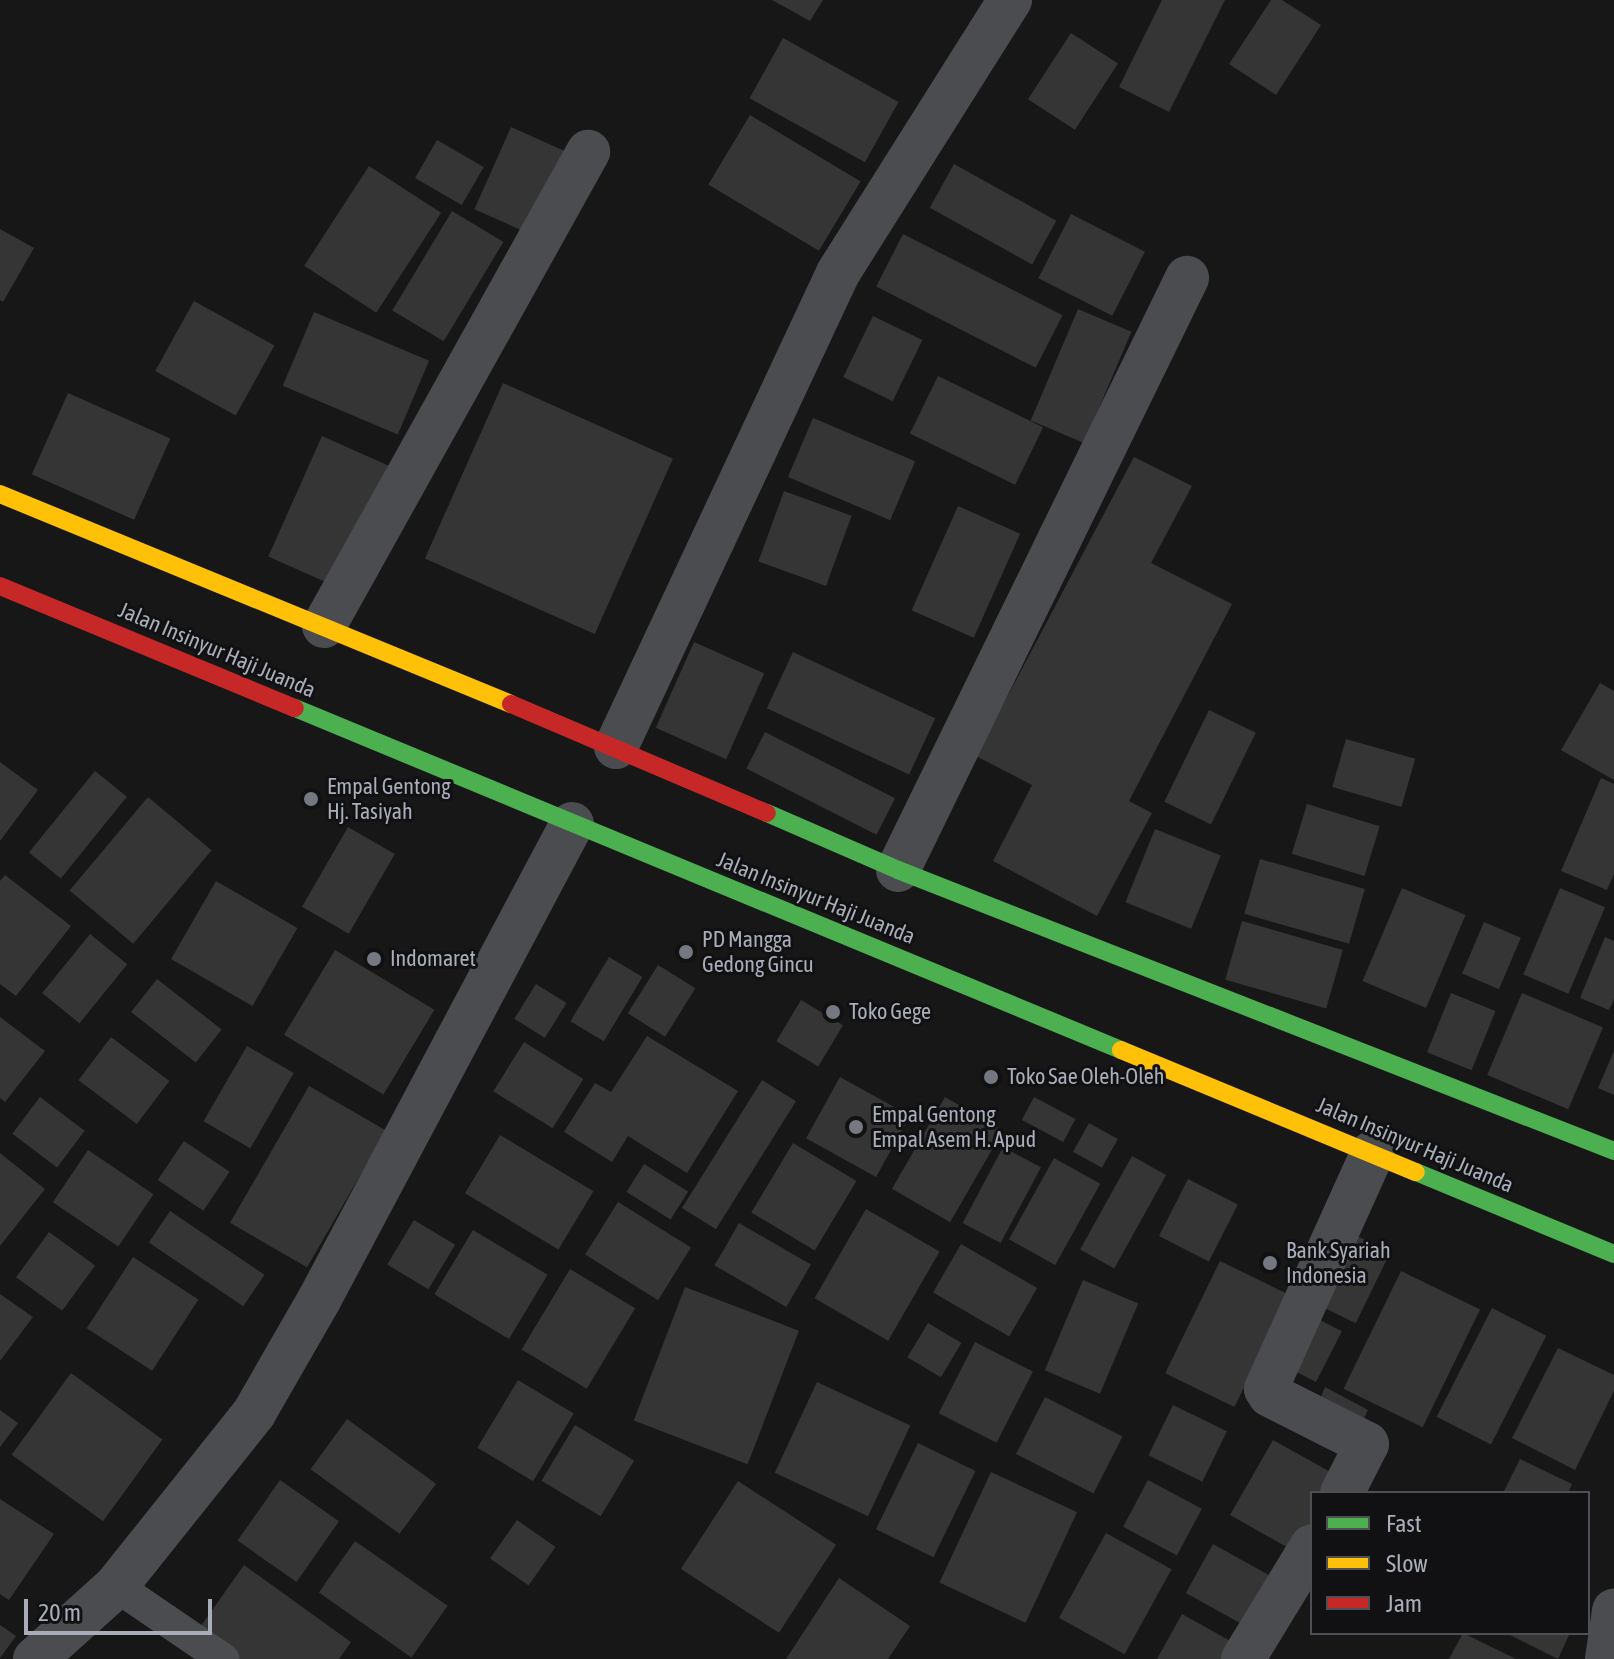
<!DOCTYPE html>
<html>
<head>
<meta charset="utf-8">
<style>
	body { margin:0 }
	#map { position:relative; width:1614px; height:1659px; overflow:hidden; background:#171717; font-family:"Asap Condensed",sans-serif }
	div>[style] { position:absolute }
	.building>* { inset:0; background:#353536; transform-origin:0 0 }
	.lane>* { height:32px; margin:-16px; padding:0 16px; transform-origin:16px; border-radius:16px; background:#4b4c50 }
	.street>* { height:44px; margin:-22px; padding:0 22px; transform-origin:22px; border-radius:22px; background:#4b4c50 }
	.fast>* { height:18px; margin:-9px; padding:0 9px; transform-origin:9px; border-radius:9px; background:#4caf50 }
	.slow>* { height:18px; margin:-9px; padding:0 9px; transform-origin:9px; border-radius:9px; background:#ffc107 }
	.jam>* { height:18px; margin:-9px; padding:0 9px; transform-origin:9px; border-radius:9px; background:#c62828 }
	.dots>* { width:22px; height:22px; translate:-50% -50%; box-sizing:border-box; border:4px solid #111113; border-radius:50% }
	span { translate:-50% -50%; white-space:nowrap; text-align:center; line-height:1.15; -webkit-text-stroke:6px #111113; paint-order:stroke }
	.street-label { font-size:22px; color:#a8adb8 }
	.poi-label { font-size:22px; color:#a8adb8 }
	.left { translate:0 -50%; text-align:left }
	.legend { position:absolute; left:1310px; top:1491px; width:280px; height:144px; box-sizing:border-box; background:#111113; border:2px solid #4d4f55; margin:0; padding:10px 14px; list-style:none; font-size:24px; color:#a8adb8 }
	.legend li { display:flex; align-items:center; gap:16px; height:40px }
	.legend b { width:40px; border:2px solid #4d4f55 }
	.scale { position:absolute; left:24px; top:1599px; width:188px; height:36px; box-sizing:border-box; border:4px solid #a8adb8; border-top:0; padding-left:10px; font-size:24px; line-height:28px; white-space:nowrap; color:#a8adb8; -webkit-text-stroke:6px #111113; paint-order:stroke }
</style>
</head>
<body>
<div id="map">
	<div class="building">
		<i style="clip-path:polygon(772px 0,823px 0,810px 21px)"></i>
		<i style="clip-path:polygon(1162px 0,1225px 0,1169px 112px,1119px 87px)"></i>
		<i style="clip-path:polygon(1271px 0,1282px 0,1321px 25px,1276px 95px,1229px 64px)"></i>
		<i style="left:1071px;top:33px;width:56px;height:79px;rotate:33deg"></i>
		<i style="left:783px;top:38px;width:132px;height:69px;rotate:29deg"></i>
		<i style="left:750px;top:115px;width:129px;height:81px;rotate:31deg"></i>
		<i style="left:511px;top:127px;width:60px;height:90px;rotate:24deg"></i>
		<i style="left:437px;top:140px;width:54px;height:44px;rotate:30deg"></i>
		<i style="left:954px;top:164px;width:117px;height:50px;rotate:29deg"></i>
		<i style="left:369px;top:166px;width:86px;height:119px;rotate:33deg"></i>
		<i style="left:452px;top:211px;width:60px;height:116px;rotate:31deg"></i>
		<i style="left:1071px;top:214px;width:83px;height:72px;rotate:27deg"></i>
		<i style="clip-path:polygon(0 229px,34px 248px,3px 302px,0 300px)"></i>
		<i style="left:903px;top:234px;width:179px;height:59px;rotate:27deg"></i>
		<i style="left:194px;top:301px;width:92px;height:80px;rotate:29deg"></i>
		<i style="left:1078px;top:309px;width:58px;height:121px;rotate:23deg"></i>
		<i style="left:314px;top:312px;width:125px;height:80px;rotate:23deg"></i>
		<i style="left:873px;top:316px;width:55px;height:68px;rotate:26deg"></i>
		<i style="left:938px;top:376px;width:117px;height:64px;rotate:26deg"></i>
		<i style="left:503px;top:383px;width:186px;height:192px;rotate:24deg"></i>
		<i style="left:68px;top:393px;width:112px;height:89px;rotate:24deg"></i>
		<i style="left:813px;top:418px;width:111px;height:64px;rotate:23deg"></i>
		<i style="left:322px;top:436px;width:78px;height:132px;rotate:24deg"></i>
		<i style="clip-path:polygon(1134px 457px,1192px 486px,1151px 563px,1232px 604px,1129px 801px,1152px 813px,1097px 916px,993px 861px,1032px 785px,976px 756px)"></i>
		<i style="left:784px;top:491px;width:72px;height:75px;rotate:20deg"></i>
		<i style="left:958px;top:506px;width:68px;height:114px;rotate:24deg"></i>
		<i style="left:694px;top:642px;width:77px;height:94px;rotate:24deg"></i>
		<i style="left:793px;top:652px;width:157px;height:62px;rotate:25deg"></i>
		<i style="clip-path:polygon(1600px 683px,1614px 691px,1614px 780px,1561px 750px)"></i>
		<i style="left:1209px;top:710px;width:52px;height:102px;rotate:26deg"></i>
		<i style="left:765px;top:732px;width:146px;height:41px;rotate:27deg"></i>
		<i style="left:1346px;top:739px;width:72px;height:50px;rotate:16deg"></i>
		<i style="clip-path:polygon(0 762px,38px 790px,0 841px)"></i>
		<i style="left:95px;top:771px;width:41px;height:105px;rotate:39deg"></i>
		<i style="clip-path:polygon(1601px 778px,1614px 784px,1614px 874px,1607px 890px,1561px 871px)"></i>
		<i style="left:148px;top:797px;width:83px;height:122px;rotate:40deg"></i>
		<i style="left:1307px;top:804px;width:76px;height:52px;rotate:17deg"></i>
		<i style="left:348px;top:827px;width:54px;height:92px;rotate:30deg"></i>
		<i style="left:1155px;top:829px;width:71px;height:79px;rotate:22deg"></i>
		<i style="left:1260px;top:859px;width:109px;height:57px;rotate:16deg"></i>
		<i style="clip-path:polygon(5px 875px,71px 926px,16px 996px,0 984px,0 881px)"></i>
		<i style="left:216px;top:881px;width:94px;height:90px;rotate:30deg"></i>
		<i style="left:1402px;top:888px;width:69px;height:101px;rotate:23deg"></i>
		<i style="left:1560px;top:888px;width:49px;height:94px;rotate:23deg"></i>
		<i style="left:1242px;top:921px;width:105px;height:61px;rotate:16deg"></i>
		<i style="left:1484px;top:922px;width:40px;height:56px;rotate:23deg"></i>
		<i style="left:90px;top:934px;width:48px;height:76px;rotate:39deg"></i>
		<i style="clip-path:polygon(1605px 937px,1614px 941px,1614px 999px,1609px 1010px,1580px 998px)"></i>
		<i style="left:335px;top:950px;width:116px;height:99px;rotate:31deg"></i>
		<i style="left:609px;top:957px;width:39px;height:75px;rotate:31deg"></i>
		<i style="left:658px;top:965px;width:44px;height:57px;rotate:32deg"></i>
		<i style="left:157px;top:979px;width:82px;height:42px;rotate:38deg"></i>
		<i style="left:536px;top:984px;width:36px;height:41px;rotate:32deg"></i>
		<i style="left:1451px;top:993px;width:48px;height:64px;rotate:22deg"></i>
		<i style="left:1522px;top:993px;width:88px;height:89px;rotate:23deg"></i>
		<i style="left:801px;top:1000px;width:49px;height:48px;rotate:31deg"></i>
		<i style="clip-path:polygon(0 1017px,45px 1051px,5px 1102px,0 1098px)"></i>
		<i style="clip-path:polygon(647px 1036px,738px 1091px,687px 1173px,628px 1136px,612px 1162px,564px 1132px,595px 1083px,611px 1092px)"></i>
		<i style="left:111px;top:1037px;width:73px;height:54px;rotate:37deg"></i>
		<i style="left:524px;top:1042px;width:70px;height:58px;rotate:32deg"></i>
		<i style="left:247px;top:1046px;width:54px;height:87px;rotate:30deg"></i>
		<i style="clip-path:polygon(1614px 1051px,1614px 1095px,1598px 1088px)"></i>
		<i style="left:840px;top:1077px;width:80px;height:70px;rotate:29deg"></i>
		<i style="left:762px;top:1080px;width:40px;height:151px;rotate:32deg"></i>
		<i style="left:309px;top:1086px;width:89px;height:158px;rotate:30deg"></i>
		<i style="left:40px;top:1097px;width:56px;height:46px;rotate:37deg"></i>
		<i style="left:945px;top:1097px;width:67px;height:106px;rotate:30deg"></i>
		<i style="left:1034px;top:1097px;width:47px;height:26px;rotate:28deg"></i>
		<i style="left:1089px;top:1123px;width:33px;height:33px;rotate:29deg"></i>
		<i style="left:500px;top:1135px;width:109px;height:68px;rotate:31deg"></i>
		<i style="left:184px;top:1141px;width:55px;height:47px;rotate:34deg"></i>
		<i style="left:793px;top:1143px;width:74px;height:81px;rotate:31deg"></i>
		<i style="left:1003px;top:1147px;width:43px;height:86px;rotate:28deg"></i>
		<i style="left:88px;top:1150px;width:79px;height:63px;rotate:34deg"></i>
		<i style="clip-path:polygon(0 1153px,45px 1189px,0 1246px)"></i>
		<i style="left:1132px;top:1156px;width:39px;height:107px;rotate:29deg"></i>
		<i style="left:1054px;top:1158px;width:53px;height:93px;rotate:29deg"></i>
		<i style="left:644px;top:1164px;width:52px;height:33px;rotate:32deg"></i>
		<i style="left:1188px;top:1179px;width:56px;height:64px;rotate:27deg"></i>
		<i style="left:618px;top:1202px;width:86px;height:62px;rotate:32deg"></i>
		<i style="left:866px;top:1209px;width:85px;height:103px;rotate:30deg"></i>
		<i style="left:170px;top:1211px;width:114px;height:38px;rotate:34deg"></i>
		<i style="left:414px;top:1220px;width:48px;height:52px;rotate:31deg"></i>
		<i style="left:739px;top:1223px;width:83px;height:49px;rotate:30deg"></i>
		<i style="left:473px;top:1230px;width:87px;height:75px;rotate:31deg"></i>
		<i style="left:49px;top:1232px;width:57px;height:56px;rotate:36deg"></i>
		<i style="left:1349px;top:1232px;width:46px;height:79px;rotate:26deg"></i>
		<i style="left:961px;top:1244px;width:88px;height:56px;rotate:30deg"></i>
		<i style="left:133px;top:1257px;width:78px;height:85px;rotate:33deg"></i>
		<i style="left:1220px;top:1261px;width:77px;height:125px;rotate:26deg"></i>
		<i style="left:570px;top:1269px;width:76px;height:94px;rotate:31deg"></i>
		<i style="left:1401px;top:1271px;width:88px;height:131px;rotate:26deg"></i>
		<i style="left:1083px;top:1280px;width:60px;height:98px;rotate:23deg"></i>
		<i style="left:685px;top:1287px;width:122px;height:143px;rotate:21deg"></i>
		<i style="clip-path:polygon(0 1294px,33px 1317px,0 1361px)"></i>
		<i style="left:1492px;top:1308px;width:61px;height:122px;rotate:27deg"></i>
		<i style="left:1308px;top:1314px;width:38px;height:57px;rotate:27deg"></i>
		<i style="left:928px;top:1323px;width:39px;height:40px;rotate:31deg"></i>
		<i style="left:975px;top:1342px;width:65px;height:80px;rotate:27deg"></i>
		<i style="clip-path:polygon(1558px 1348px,1614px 1375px,1614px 1391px,1575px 1470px,1512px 1438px)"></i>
		<i style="left:71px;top:1373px;width:113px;height:101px;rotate:36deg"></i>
		<i style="left:518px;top:1380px;width:65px;height:79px;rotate:31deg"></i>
		<i style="left:817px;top:1382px;width:103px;height:100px;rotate:25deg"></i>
		<i style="clip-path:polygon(1325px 1387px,1368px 1410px,1359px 1429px,1316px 1409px)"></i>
		<i style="left:1045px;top:1397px;width:87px;height:64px;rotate:27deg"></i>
		<i style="left:1173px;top:1405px;width:60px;height:56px;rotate:26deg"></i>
		<i style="clip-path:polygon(0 1410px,18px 1423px,0 1447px)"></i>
		<i style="left:347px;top:1419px;width:110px;height:62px;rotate:36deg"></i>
		<i style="left:575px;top:1425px;width:69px;height:65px;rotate:31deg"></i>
		<i style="clip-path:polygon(1273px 1440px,1343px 1479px,1335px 1493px,1312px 1493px,1312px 1535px,1301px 1555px,1230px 1515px)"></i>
		<i style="left:918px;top:1443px;width:64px;height:96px;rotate:26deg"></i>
		<i style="clip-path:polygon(1520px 1459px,1572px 1484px,1568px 1493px,1503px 1493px)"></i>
		<i style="left:991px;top:1472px;width:95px;height:122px;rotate:25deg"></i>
		<i style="left:280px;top:1480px;width:72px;height:74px;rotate:35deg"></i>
		<i style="left:1148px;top:1480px;width:61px;height:53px;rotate:28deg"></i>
		<i style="left:738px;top:1481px;width:117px;height:105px;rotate:33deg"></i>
		<i style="clip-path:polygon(0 1499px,54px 1534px,9px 1600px,0 1594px)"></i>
		<i style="left:517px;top:1520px;width:47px;height:47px;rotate:35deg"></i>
		<i style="left:1106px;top:1533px;width:75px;height:97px;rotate:29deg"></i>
		<i style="left:355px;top:1541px;width:113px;height:63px;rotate:35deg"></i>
		<i style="left:1213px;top:1544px;width:81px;height:56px;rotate:29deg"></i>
		<i style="clip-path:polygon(244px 1565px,351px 1642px,339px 1659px,239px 1659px,198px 1630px)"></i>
		<i style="clip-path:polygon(839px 1578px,910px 1626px,888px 1659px,786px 1659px)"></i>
		<i style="clip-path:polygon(1182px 1614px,1243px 1648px,1237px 1659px,1157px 1659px)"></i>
		<i style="clip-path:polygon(0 1625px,16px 1636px,0 1658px)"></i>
		<i style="clip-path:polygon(1463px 1633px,1516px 1659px,1449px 1659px)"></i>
		<i style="clip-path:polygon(1506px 1633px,1570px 1633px,1558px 1659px)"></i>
	</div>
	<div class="lane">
		<i style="left:116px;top:1586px;width:130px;rotate:34.3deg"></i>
	</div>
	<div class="street">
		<i style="left:324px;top:626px;width:543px;rotate:-60.88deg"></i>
		<i style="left:616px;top:747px;width:523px;rotate:-64.9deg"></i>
		<i style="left:838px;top:273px;width:323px;rotate:-57.8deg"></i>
		<i style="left:898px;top:870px;width:659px;rotate:-63.98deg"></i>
		<i style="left:1342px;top:1493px;width:55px;rotate:-63deg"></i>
		<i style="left:1367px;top:1444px;width:109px;rotate:-153.2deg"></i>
		<i style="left:1270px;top:1395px;width:7px;rotate:-124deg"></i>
		<i style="left:1266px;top:1389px;width:260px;rotate:-65.7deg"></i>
		<i style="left:35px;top:1659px;width:109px;rotate:-42deg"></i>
		<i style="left:116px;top:1586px;width:221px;rotate:-51.4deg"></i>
		<i style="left:254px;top:1413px;width:130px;rotate:-60.1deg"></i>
		<i style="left:319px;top:1300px;width:539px;rotate:-62.01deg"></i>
		<i style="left:1243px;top:1659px;width:132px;rotate:-58.6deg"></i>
		<i style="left:1607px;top:1659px;width:49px;rotate:-81.7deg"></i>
	</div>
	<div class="fast">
		<i style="left:295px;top:708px;width:894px;rotate:22.49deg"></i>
		<i style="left:767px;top:813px;width:143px;rotate:23.5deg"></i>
		<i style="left:898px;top:870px;width:769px;rotate:21.43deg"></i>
		<i style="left:1416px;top:1172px;width:214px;rotate:22.5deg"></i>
	</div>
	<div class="slow">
		<i style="left:0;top:494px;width:552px;rotate:22.34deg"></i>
		<i style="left:1121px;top:1050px;width:319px;rotate:22.5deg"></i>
	</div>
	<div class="jam">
		<i style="left:0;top:586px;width:319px;rotate:22.5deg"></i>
		<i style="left:511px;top:704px;width:278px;rotate:23.1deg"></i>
	</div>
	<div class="dots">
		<i style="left:311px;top:799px;background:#757880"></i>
		<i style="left:686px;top:952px;background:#757880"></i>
		<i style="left:374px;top:959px;background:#757880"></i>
		<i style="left:833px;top:1012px;background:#757880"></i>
		<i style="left:991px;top:1077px;background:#757880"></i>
		<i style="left:856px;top:1127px;background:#757880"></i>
		<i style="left:1270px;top:1263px;background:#757880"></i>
	</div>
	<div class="street-label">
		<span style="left:217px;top:650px;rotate:23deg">Jalan Insinyur Haji Juanda</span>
		<span style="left:816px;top:898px;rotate:22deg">Jalan Insinyur Haji Juanda</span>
		<span style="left:1415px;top:1145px;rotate:23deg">Jalan Insinyur Haji Juanda</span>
	</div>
	<div class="poi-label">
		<span class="left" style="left:327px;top:799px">Empal Gentong<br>Hj. Tasiyah</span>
		<span class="left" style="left:702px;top:952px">PD Mangga<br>Gedong Gincu</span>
		<span class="left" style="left:390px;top:959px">Indomaret</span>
		<span class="left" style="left:849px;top:1012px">Toko Gege</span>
		<span class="left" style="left:1007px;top:1077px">Toko Sae Oleh-Oleh</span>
		<span class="left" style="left:872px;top:1127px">Empal Gentong<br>Empal Asem H. Apud</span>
		<span class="left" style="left:1286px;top:1263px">Bank Syariah<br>Indonesia</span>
	</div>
	<ul class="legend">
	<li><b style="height:10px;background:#4caf50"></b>Fast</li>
	<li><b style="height:10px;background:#ffc107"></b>Slow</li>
	<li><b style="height:10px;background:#c62828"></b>Jam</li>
	</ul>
	<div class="scale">20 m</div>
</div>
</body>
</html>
